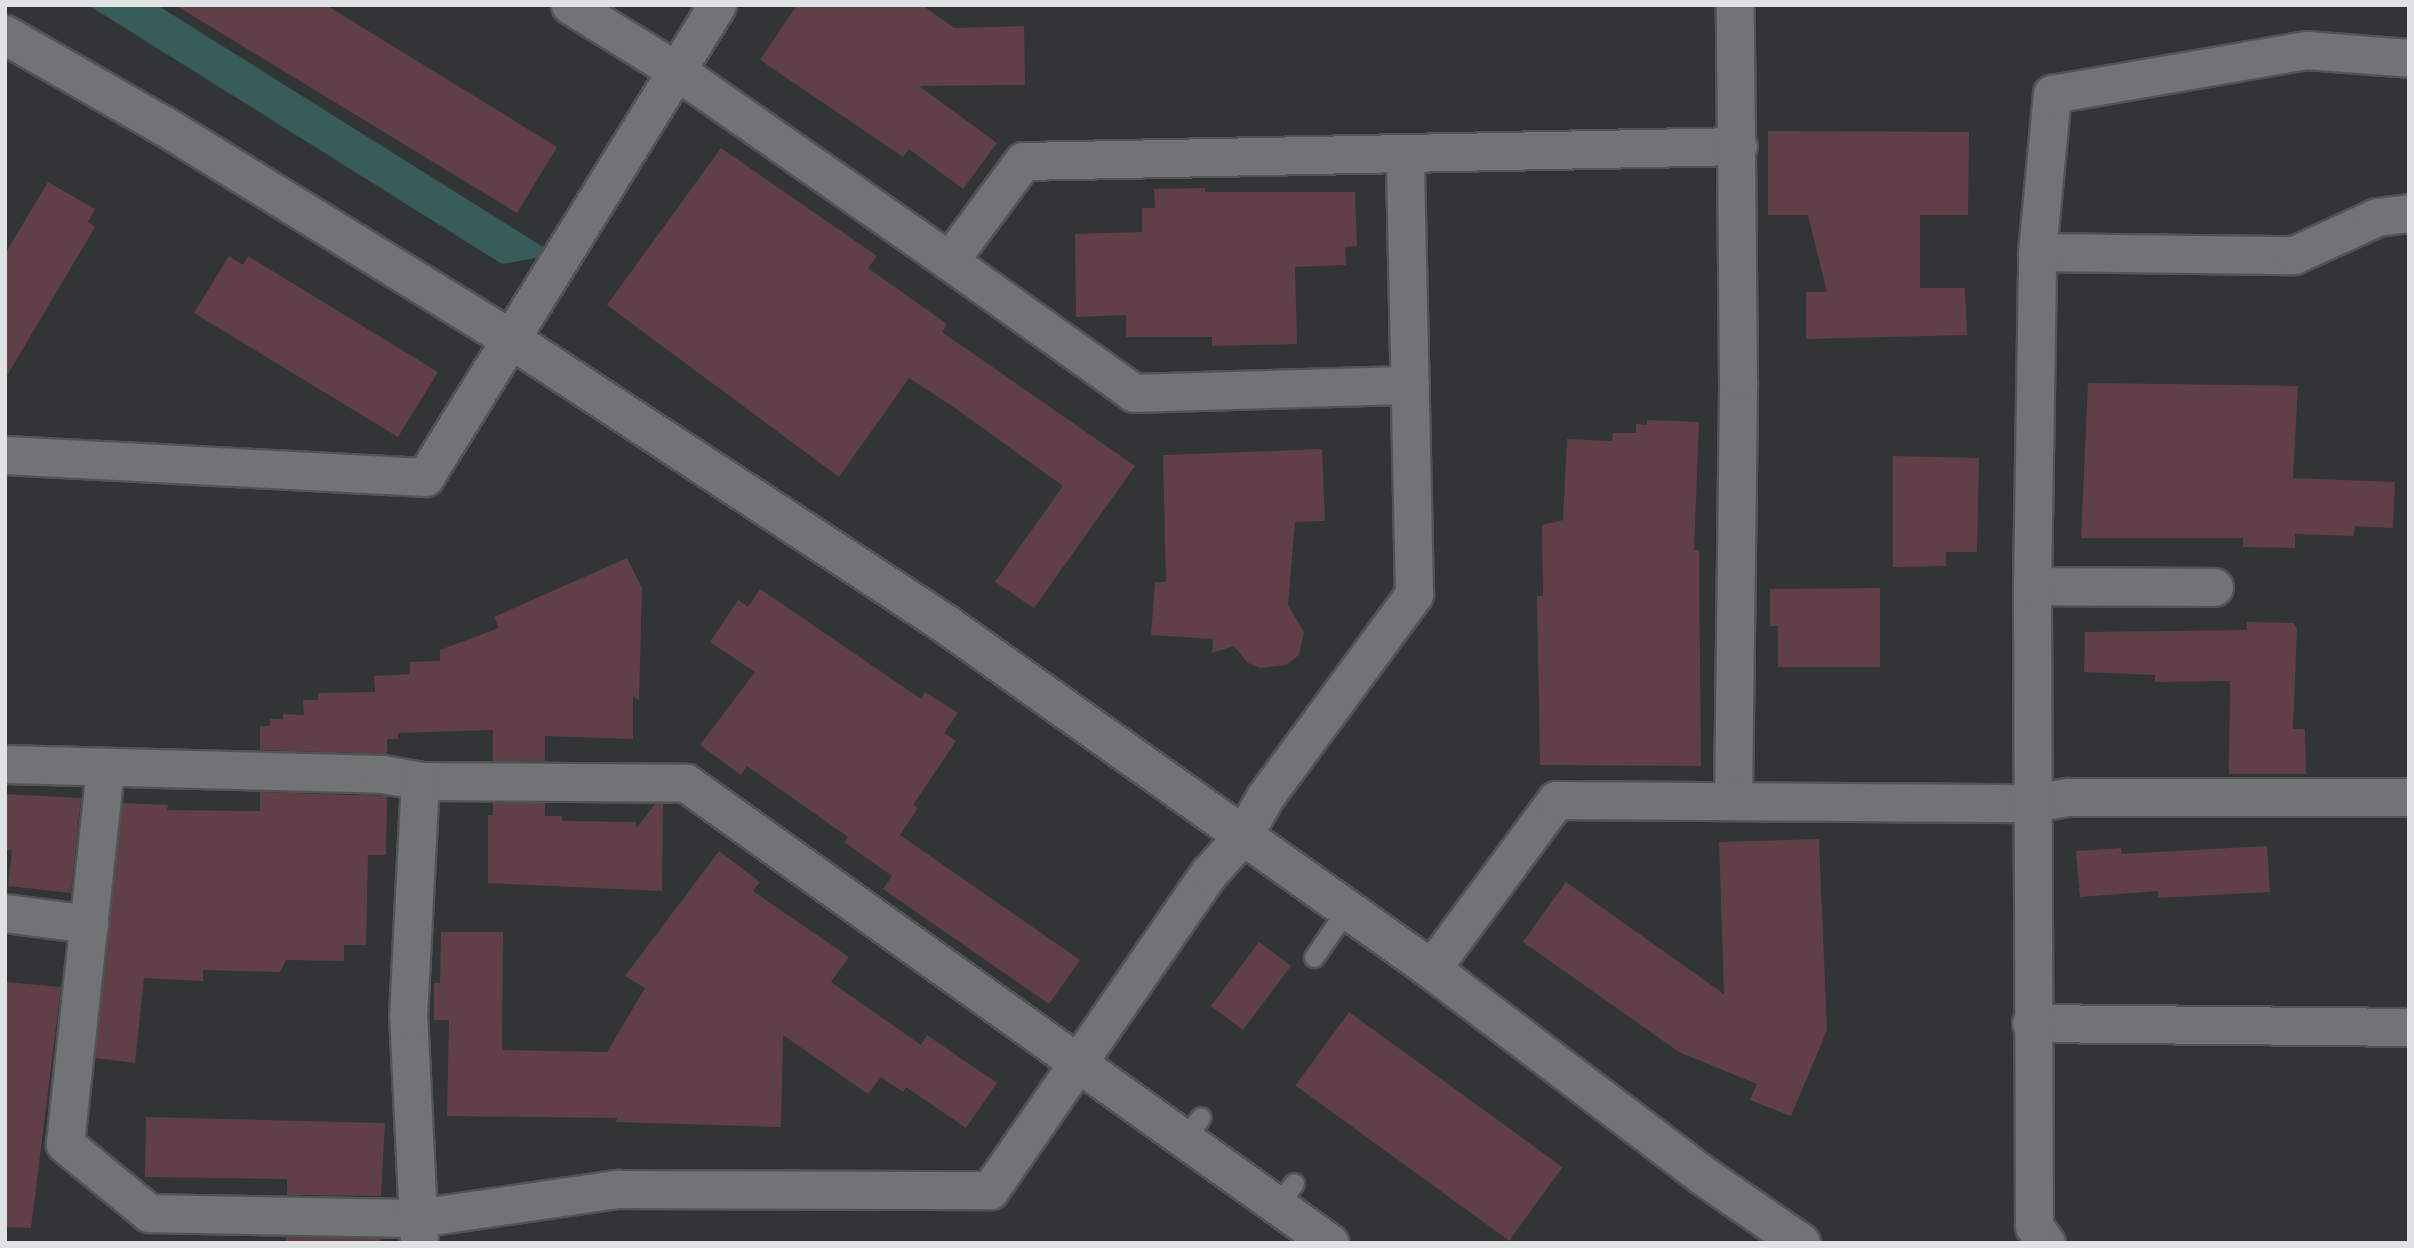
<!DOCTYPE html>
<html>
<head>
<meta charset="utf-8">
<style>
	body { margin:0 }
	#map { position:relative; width:2414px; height:1248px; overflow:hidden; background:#313535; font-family:"PT Sans Narrow",sans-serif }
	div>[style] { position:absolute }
	.green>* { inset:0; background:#375c5a }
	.building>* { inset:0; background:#613f48; transform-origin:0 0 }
	.roads { filter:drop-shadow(2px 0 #515454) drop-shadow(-2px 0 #515454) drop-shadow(0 2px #515454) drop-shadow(0 -2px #515454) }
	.service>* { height:19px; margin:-9.5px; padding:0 9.5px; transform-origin:9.5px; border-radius:9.5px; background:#707474 }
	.minor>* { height:37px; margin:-18.5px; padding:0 18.5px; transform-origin:18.5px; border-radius:18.5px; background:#707474 }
	.tertiary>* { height:38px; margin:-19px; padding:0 19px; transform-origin:19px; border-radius:19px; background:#707474 }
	span { translate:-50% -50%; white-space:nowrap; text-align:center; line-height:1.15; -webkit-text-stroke:5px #1a1c1c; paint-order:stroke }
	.frame { position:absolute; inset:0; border:7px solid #e0e3e3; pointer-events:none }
</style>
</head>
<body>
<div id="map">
	<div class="green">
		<i style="clip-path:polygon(88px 5px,157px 5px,543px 247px,536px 258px,502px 264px)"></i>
	</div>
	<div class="building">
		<i style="clip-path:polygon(175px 5px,326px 5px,557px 147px,517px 213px)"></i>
		<i style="clip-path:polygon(797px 5px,922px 5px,954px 28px,1024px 26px,1025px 85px,919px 86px,997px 143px,963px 189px,909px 149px,903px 157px,760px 60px)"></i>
		<i style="clip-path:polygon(1768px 131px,1969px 132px,1968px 215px,1920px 215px,1920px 288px,1965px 288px,1967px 335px,1806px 339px,1806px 292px,1827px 292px,1808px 215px,1768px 215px)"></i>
		<i style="clip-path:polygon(721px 148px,877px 256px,868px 268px,947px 324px,942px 332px,1135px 466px,1034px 608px,995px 582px,1063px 486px,955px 408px,909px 378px,839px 477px,607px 305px)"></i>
		<i style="clip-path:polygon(48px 182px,95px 209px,88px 222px,95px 227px,5px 379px,5px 254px)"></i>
		<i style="clip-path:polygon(1205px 188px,1205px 192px,1355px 192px,1357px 246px,1345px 247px,1346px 265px,1295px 267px,1297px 344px,1212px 346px,1212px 337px,1126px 337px,1126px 315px,1076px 317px,1075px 234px,1142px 232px,1142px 208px,1155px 208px,1154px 189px)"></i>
		<i style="clip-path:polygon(229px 256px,243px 265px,248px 256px,438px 372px,398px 437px,194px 313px)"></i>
		<i style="clip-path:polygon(2088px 383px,2298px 386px,2293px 478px,2395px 482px,2393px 528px,2355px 526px,2354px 536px,2295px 534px,2295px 548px,2243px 547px,2243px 538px,2081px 538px)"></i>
		<i style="clip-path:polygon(1647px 420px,1699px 422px,1694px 550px,1699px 550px,1701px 766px,1540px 765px,1537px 596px,1543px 596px,1542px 525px,1563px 520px,1567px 439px,1612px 441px,1613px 433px,1636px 433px,1636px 424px,1647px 425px)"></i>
		<i style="clip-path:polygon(1322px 449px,1325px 521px,1295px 522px,1288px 605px,1304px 632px,1299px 655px,1286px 665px,1260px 668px,1248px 663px,1234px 646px,1212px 653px,1213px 639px,1151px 635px,1155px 582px,1166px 582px,1163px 455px)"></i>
		<i style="clip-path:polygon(1893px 456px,1979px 458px,1977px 552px,1946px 552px,1946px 566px,1893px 567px)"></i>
		<i style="clip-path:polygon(627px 558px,642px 588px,639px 700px,633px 696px,633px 739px,545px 736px,545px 761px,493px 761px,493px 730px,398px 733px,398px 739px,387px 739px,387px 754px,260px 750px,260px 726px,270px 726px,270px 719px,283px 719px,283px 714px,304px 715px,303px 700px,318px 700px,318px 693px,375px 692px,374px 676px,410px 674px,410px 662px,440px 661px,440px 650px,499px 628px,494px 617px)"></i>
		<i style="clip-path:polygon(1880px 588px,1880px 667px,1778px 667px,1778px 626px,1770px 626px,1770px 589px)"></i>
		<i style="clip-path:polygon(760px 589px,921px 699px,925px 692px,958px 713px,944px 733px,956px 741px,913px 805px,918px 808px,900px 835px,1080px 960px,1049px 1004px,883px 889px,892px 876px,844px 842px,848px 837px,747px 766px,741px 775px,700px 745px,755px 672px,710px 642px,738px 600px,748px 607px)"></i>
		<i style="clip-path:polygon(2247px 622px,2294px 623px,2297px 629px,2293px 729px,2305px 729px,2306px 774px,2229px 774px,2230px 681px,2155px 682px,2155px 675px,2084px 672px,2085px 632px,2247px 630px)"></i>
		<i style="clip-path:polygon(260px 792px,387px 796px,386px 855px,368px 855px,366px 945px,344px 945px,344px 961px,286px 960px,280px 972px,203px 970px,203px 981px,144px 978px,135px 1063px,95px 1058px,122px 803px,168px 805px,167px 810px,260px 811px)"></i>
		<i style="clip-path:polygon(5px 794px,81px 798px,71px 893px,8px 886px,12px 850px,5px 850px)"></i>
		<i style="clip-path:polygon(493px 803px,545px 803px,545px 816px,562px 816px,562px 821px,636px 822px,636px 829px,655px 804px,663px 804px,662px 891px,488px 883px,488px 815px,493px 815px)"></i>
		<i style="clip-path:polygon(1819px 839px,1827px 1030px,1791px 1116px,1750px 1100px,1757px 1084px,1679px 1052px,1523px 942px,1566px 882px,1724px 994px,1719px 842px)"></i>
		<i style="clip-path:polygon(2267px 846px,2270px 892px,2158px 898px,2158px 891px,2080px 897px,2076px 851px,2121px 848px,2121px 854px)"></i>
		<i style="clip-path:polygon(719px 851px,760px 882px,753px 891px,849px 957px,831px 982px,921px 1045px,927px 1035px,997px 1083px,966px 1128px,906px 1087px,903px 1092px,881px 1077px,868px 1094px,783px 1035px,781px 1127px,616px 1122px,617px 1118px,447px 1116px,449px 1020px,434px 1020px,434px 983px,440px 983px,441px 932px,503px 932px,502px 1050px,607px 1052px,645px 988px,625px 976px)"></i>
		<i style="left:1259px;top:942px;width:40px;height:80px;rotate:37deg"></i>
		<i style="clip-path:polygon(5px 982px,61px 987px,31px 1228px,5px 1227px)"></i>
		<i style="left:1349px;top:1012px;width:264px;height:91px;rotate:36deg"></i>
		<i style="clip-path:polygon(146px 1117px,385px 1123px,381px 1196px,287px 1195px,287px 1179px,145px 1177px)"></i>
		<i style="clip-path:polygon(286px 1237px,380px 1238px,380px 1243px,286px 1243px)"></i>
	</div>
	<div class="roads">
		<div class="service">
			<i style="left:1314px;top:957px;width:58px;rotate:-55.5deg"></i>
			<i style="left:1185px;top:1138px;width:26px;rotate:-53deg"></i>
			<i style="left:1278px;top:1205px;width:27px;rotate:-54deg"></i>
		</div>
		<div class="minor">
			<i style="left:570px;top:5px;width:126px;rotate:31.7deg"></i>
			<i style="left:677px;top:71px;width:332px;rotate:34.9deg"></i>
			<i style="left:949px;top:261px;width:124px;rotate:-53.5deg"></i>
			<i style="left:1023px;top:161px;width:715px;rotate:-1.2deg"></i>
			<i style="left:2037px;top:252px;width:257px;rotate:0.7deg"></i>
			<i style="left:2294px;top:255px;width:91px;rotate:-24.6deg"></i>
			<i style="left:2377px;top:217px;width:32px;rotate:-7deg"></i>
			<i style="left:949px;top:261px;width:227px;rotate:35.5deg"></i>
			<i style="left:1134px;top:393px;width:276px;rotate:-1.7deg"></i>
			<i style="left:5px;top:455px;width:421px;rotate:3deg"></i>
			<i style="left:425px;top:477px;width:555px;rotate:-58.26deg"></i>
			<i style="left:2032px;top:586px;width:182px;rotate:0.3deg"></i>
			<i style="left:5px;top:764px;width:377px;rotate:1.5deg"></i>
			<i style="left:382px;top:774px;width:39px;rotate:10deg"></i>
			<i style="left:420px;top:781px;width:266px;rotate:0.4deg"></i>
			<i style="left:686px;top:783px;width:791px;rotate:35.54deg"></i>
			<i style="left:105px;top:769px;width:377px;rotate:96.1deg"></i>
			<i style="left:65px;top:1144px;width:109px;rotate:39.4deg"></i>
			<i style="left:149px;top:1213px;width:269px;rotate:1.1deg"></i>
			<i style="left:418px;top:1218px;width:202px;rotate:-92.8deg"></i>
			<i style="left:408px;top:1016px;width:235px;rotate:-87.1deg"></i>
			<i style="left:1733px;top:800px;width:419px;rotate:-89.3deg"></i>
			<i style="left:1738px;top:381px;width:376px;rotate:-90.5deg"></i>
			<i style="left:5px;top:913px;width:85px;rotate:7.5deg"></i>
			<i style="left:1431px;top:969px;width:210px;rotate:-53.5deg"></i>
			<i style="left:1556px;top:800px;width:477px;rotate:0.4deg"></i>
			<i style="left:2033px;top:803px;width:36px;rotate:-10deg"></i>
			<i style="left:2068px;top:797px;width:341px"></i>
			<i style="left:2031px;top:1023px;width:378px;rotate:0.6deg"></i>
			<i style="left:419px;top:1243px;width:25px;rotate:-92deg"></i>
			<i style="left:418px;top:1218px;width:202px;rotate:-8.3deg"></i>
			<i style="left:618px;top:1189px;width:372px;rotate:0.2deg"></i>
			<i style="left:990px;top:1190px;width:385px;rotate:-55.4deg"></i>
			<i style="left:1209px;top:873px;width:52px;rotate:-48.1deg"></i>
			<i style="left:1244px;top:834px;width:43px;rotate:-60.4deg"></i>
			<i style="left:1265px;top:797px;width:252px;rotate:-53.7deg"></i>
			<i style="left:1414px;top:594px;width:438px;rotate:-91.2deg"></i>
			<i style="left:2046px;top:1243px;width:21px;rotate:-125deg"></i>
			<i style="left:2034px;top:1226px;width:640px;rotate:-90.18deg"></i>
			<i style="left:2032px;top:586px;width:334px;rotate:-89.1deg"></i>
			<i style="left:2037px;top:252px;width:159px;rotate:-84.6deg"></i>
			<i style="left:2052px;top:94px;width:258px;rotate:-9.8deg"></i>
			<i style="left:2306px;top:50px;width:103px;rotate:4.4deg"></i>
		</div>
		<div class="tertiary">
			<i style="left:5px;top:35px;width:183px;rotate:29.8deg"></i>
			<i style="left:164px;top:126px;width:409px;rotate:31.6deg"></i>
			<i style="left:512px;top:340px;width:516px;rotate:33.23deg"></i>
			<i style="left:944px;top:623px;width:597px;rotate:35.39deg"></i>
			<i style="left:1431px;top:969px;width:340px;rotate:37.2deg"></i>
			<i style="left:1702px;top:1175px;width:120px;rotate:34.5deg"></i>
		</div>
	</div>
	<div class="frame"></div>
</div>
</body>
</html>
